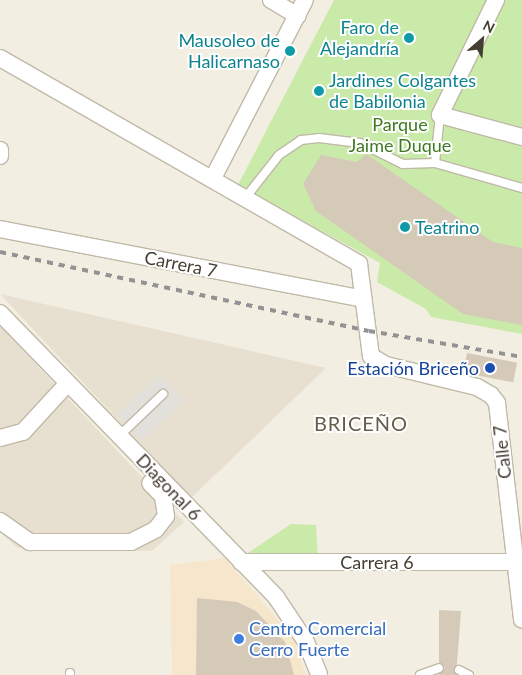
<!DOCTYPE html>
<html>
<head>
<meta charset="utf-8">
<style>
	body { margin:0 }
	#map { position:relative; width:522px; height:675px; overflow:hidden; background:#f2eee2; font-family:Lato,sans-serif }
	div>[style] { position:absolute }
	.residential>* { inset:0; background:#e7e0d0 }
	.commercial>* { inset:0; background:#f6e6cb }
	.green>* { inset:0; background:#c9eaa8 }
	.parking>* { inset:0; background:#e2e0db; transform-origin:0 0 }
	.building>* { inset:0; background:#d4cab7; transform-origin:0 0 }
	.roads { filter:drop-shadow(1px 0 #c1b9a7) drop-shadow(-1px 0 #c1b9a7) drop-shadow(0 1px #c1b9a7) drop-shadow(0 -1px #c1b9a7) }
	.lane>* { height:8px; margin:-4px; padding:0 4px; transform-origin:4px; border-radius:4px; background:#fff }
	.street>* { height:16px; margin:-8px; padding:0 8px; transform-origin:8px; border-radius:8px; background:#fff }
	.rail>* { height:4px; margin-top:-2px; transform-origin:0; background:repeating-linear-gradient(90deg,#939393 0 6px,transparent 0 12px) }
	.dots>* { width:14px; height:14px; translate:-50% -50%; box-sizing:border-box; border:2px solid #fff; border-radius:50% }
	span { translate:-50% -50%; white-space:nowrap; text-align:center; line-height:1.15; -webkit-text-stroke:4px #fff; paint-order:stroke }
	.culture-label { font-size:18px; color:#0d838f }
	.right { translate:-100% -50%; text-align:right }
	.left { translate:0 -50%; text-align:left }
	.park-label { font-size:18px; color:#3f7823 }
	.street-label { font-size:18px; color:#443e32 }
	.transit-label { font-size:18px; color:#164399 }
	.shop-label { font-size:18px; color:#366cbe }
	.quarter-label { font-size:20px; color:#675d49; letter-spacing:1px }
	.north { position:absolute; left:457px; top:15px; width:50px; height:50px; -webkit-text-stroke:4px #fff; paint-order:stroke; rotate:27deg; font-size:14px; font-weight:700; line-height:20px; text-align:center; color:#443e32 }
	.north::after { content:''; display:block; margin:auto; width:18px; height:22px; background:#443e32; clip-path:polygon(50% 0,100% 100%,50% 72%,0 100%) }
</style>
</head>
<body>
<div id="map">
	<div class="residential">
		<i style="clip-path:polygon(0 294px,326px 368px,191px 498px)"></i>
		<i style="clip-path:polygon(0 326px,184px 522px,152px 551px,18px 548px,0 532px)"></i>
	</div>
	<div class="commercial">
		<i style="clip-path:polygon(225px 558px,293px 638px,306px 675px,172px 675px,170px 565px)"></i>
	</div>
	<div class="green">
		<i style="clip-path:polygon(334px 0,522px 0,522px 334px,431px 317px,426px 309px,377px 282px,380px 263px,238px 185px)"></i>
		<i style="clip-path:polygon(291px 524px,316px 525px,318px 560px,253px 560px,248px 553px)"></i>
	</div>
	<div class="parking">
		<i style="left:160px;top:375px;width:35px;height:58px;rotate:47deg"></i>
	</div>
	<div class="building">
		<i style="clip-path:polygon(366px 154px,493px 242px,522px 248px,522px 325px,463px 314px,316px 211px,303px 184px,321px 155px,357px 162px)"></i>
		<i style="left:467px;top:353px;width:51px;height:20px;rotate:11deg"></i>
		<i style="clip-path:polygon(197px 598px,237px 602px,256px 611px,285px 642px,294px 675px,196px 675px)"></i>
		<i style="clip-path:polygon(439px 610px,461px 611px,456px 675px,438px 675px,445px 668px,439px 663px)"></i>
	</div>
	<div class="roads">
		<div class="lane">
			<i style="left:435px;top:163px;width:48px;rotate:-84.1deg"></i>
			<i style="left:246px;top:197px;width:53px;rotate:-51.8deg"></i>
			<i style="left:279px;top:155px;width:27px;rotate:-34deg"></i>
			<i style="left:301px;top:140px;width:18px;rotate:-6deg"></i>
			<i style="left:319px;top:138px;width:41px;rotate:7deg"></i>
			<i style="left:360px;top:143px;width:48px;rotate:26deg"></i>
			<i style="left:403px;top:164px;width:32px;rotate:-2deg"></i>
			<i style="left:435px;top:163px;width:91px;rotate:16deg"></i>
			<i style="left:119px;top:436px;width:61px;rotate:-43.7deg"></i>
			<i style="left:459px;top:670px;width:11px;rotate:27deg"></i>
			<i style="left:70px;top:675px;width:2px;rotate:-90deg"></i>
			<i style="left:420px;top:675px;width:20px;rotate:-20deg"></i>
		</div>
		<div class="street">
			<i style="left:271px;top:0;width:31px;rotate:31deg"></i>
			<i style="left:496px;top:0;width:128px;rotate:116deg"></i>
			<i style="left:440px;top:115px;width:85px;rotate:15deg"></i>
			<i style="left:0;top:58px;width:414px;rotate:29.8deg"></i>
			<i style="left:359px;top:264px;width:93px;rotate:82.6deg"></i>
			<i style="left:371px;top:356px;width:17px;rotate:31deg"></i>
			<i style="left:386px;top:365px;width:94px;rotate:13.6deg"></i>
			<i style="left:477px;top:387px;width:16px;rotate:30deg"></i>
			<i style="left:491px;top:395px;width:10px;rotate:53deg"></i>
			<i style="left:497px;top:403px;width:218px;rotate:83.4deg"></i>
			<i style="left:0;top:150px;width:6px;rotate:90deg"></i>
			<i style="left:213px;top:178px;width:200px;rotate:-62.7deg"></i>
			<i style="left:0;top:229px;width:370px;rotate:10.9deg"></i>
			<i style="left:0;top:313px;width:396px;rotate:45.8deg"></i>
			<i style="left:276px;top:597px;width:54px;rotate:56.3deg"></i>
			<i style="left:306px;top:642px;width:35px;rotate:68deg"></i>
			<i style="left:0;top:438px;width:24px;rotate:-15deg"></i>
			<i style="left:23px;top:432px;width:65px;rotate:-47.5deg"></i>
			<i style="left:0;top:521px;width:37px;rotate:35deg"></i>
			<i style="left:30px;top:542px;width:101px"></i>
			<i style="left:131px;top:542px;width:28px;rotate:-27deg"></i>
			<i style="left:156px;top:529px;width:16px;rotate:-52deg"></i>
			<i style="left:166px;top:516px;width:20px;rotate:-99deg"></i>
			<i style="left:163px;top:496px;width:18px;rotate:-135deg"></i>
			<i style="left:241px;top:562px;width:273px"></i>
		</div>
	</div>
	<div class="rail">
		<i style="left:0;top:252px;width:377px;rotate:12.1deg"></i>
		<i style="left:369px;top:331px;width:155px;rotate:9.6deg"></i>
	</div>
	<div class="dots">
		<i style="left:409px;top:38px;background:#0f9aa8"></i>
		<i style="left:290px;top:51px;background:#0f9aa8"></i>
		<i style="left:319px;top:91px;background:#0f9aa8"></i>
		<i style="left:405px;top:227px;background:#0f9aa8"></i>
		<i style="left:490px;top:368px;background:#1a4fb4"></i>
		<i style="left:239px;top:639px;background:#3f7fe0"></i>
	</div>
	<div class="culture-label">
		<span class="right" style="left:399px;top:38px">Faro de<br>Alejandría</span>
		<span class="right" style="left:280px;top:51px">Mausoleo de<br>Halicarnaso</span>
		<span class="left" style="left:329px;top:91px">Jardines Colgantes<br>de Babilonia</span>
		<span class="left" style="left:415px;top:227px">Teatrino</span>
	</div>
	<div class="park-label">
		<span style="left:400px;top:135px">Parque<br>Jaime Duque</span>
	</div>
	<div class="street-label">
		<span style="left:181px;top:264px;rotate:11deg">Carrera 7</span>
		<span style="left:502px;top:452px;rotate:-96deg">Calle 7</span>
		<span style="left:169px;top:487px;rotate:46deg">Diagonal 6</span>
		<span style="left:377px;top:562px">Carrera 6</span>
	</div>
	<div class="transit-label">
		<span class="right" style="left:479px;top:368px">Estación Briceño</span>
	</div>
	<div class="shop-label">
		<span class="left" style="left:249px;top:639px">Centro Comercial<br>Cerro Fuerte</span>
	</div>
	<div class="quarter-label">
		<span style="left:361px;top:423px">BRICEÑO</span>
	</div>
	<div class="north">N</div>
</div>
</body>
</html>
